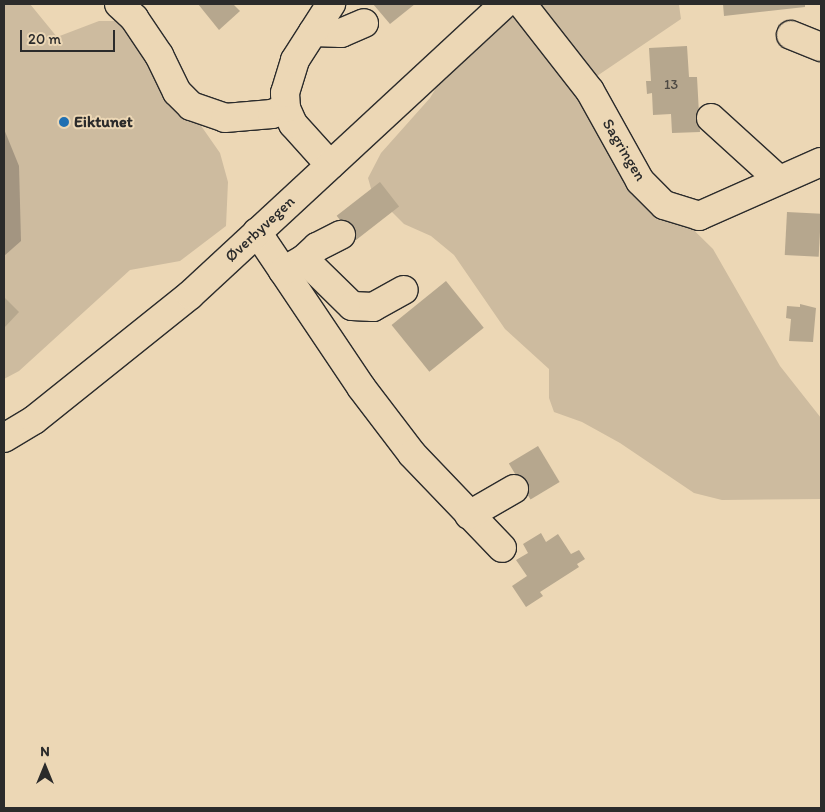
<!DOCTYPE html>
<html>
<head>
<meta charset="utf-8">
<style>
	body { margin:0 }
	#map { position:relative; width:825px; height:812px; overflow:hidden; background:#ecd7b5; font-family:Itim,sans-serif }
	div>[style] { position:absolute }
	.green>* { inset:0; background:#cdbb9f }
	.water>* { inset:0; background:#a39581 }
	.building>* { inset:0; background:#b6a78e; transform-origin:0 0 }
	.roads { filter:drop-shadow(1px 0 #2b2b2b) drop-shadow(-1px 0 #2b2b2b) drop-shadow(0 1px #2b2b2b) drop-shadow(0 -1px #2b2b2b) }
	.minor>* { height:28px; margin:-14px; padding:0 14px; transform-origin:14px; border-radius:14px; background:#ecd7b5 }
	.major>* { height:28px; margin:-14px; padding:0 14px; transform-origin:14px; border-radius:14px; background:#ecd7b5 }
	.dots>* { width:14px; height:14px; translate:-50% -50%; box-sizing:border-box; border:2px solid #ecd7b5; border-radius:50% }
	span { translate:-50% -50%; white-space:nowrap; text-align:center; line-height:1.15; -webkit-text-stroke:4px #ecd7b5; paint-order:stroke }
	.number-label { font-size:14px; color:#4e4a44 }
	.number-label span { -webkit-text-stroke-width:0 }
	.poi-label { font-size:16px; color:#2b2b2b; font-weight:700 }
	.left { translate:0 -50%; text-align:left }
	.street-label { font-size:16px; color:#2b2b2b }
	.frame { position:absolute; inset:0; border:5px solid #2b2b2b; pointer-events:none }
	.north { position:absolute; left:20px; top:742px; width:50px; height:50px; -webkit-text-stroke:4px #ecd7b5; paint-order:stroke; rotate:0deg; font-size:14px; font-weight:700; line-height:20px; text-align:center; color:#2b2b2b }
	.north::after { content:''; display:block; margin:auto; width:18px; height:22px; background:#2b2b2b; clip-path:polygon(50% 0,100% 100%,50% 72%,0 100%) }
	.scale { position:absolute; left:20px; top:30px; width:95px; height:22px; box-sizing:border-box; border:2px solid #2b2b2b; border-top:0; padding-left:6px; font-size:15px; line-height:18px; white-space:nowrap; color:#2b2b2b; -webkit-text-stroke:4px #ecd7b5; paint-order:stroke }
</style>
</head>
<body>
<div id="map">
	<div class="green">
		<i style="clip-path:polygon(4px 4px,30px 4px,57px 37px,99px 21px,128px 21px,220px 153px,228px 182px,226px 226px,180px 261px,130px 270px,19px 371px,4px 379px)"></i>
		<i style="clip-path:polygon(536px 4px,679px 5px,681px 19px,597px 76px,593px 89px,650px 187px,713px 249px,780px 366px,821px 418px,821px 499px,722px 500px,694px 493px,620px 443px,582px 422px,554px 412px,549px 398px,549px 369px,505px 329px,454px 255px,431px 236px,404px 224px,372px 192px,368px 178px,381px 153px,430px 98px,452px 61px,486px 33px)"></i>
	</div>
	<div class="water">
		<i style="clip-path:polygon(4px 129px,19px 166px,21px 241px,4px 256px)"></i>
	</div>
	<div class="building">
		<i style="clip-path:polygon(198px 4px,233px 4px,240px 11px,219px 30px)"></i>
		<i style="clip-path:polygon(373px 4px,415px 4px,390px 24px)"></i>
		<i style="clip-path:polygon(723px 4px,805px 4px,805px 7px,724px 16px)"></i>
		<i style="clip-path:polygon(687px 46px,689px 77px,697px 77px,700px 132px,672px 133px,671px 114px,653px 115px,652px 93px,647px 94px,646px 81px,651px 81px,649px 48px)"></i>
		<i style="left:380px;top:182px;width:31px;height:55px;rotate:52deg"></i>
		<i style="left:787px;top:212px;width:34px;height:43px;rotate:3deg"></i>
		<i style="left:446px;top:281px;width:60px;height:70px;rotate:51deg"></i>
		<i style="clip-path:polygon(4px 297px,19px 312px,4px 328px)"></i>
		<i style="clip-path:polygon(800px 304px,816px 308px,813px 342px,789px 341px,791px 319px,786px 318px,787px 306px,800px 307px)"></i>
		<i style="left:538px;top:446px;width:42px;height:34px;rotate:59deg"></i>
		<i style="clip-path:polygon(541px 533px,546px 542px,558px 534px,571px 554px,579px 550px,585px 559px,577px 564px,579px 567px,540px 592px,543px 596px,526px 607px,512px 586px,527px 576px,516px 560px,528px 553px,523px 544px)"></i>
	</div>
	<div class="roads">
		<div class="minor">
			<i style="left:119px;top:4px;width:21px;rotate:43deg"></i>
			<i style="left:134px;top:18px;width:45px;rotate:56deg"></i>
			<i style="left:159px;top:55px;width:41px;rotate:64.1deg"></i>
			<i style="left:177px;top:92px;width:20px;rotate:45deg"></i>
			<i style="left:191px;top:106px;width:36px;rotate:19deg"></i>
			<i style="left:225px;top:118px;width:47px;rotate:-4.9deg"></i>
			<i style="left:272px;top:114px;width:15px;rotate:-23deg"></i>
			<i style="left:522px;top:4px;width:110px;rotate:52deg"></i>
			<i style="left:590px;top:91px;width:103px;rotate:60.9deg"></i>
			<i style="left:640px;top:181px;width:34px;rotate:45deg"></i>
			<i style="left:664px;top:205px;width:37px;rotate:17deg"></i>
			<i style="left:699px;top:216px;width:133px;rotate:-23.9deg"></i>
			<i style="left:313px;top:32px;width:28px;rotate:2deg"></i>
			<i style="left:341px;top:33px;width:25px;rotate:-23deg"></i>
			<i style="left:791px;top:35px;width:32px;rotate:22deg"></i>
			<i style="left:711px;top:118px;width:91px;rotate:42.3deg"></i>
			<i style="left:330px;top:165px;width:55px;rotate:-132.1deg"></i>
			<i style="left:293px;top:124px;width:17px;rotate:-114deg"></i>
			<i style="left:286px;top:108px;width:15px;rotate:-94deg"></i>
			<i style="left:285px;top:93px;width:34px;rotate:-73deg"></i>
			<i style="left:295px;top:60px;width:67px;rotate:-57.3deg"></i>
			<i style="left:257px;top:232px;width:187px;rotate:56.1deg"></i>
			<i style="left:361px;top:387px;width:84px;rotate:52.7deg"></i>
			<i style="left:412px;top:454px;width:130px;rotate:46.2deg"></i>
			<i style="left:304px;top:259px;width:18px;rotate:-43deg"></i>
			<i style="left:317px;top:247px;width:27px;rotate:-27deg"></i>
			<i style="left:283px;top:271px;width:24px;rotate:-30deg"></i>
			<i style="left:304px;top:259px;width:67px;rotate:44.4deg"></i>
			<i style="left:352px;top:306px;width:21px;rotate:3deg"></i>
			<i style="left:373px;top:307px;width:35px;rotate:-29deg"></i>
			<i style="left:469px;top:515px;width:52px;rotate:-30deg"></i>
		</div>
		<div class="major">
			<i style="left:4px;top:438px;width:35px;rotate:-31deg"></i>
			<i style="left:34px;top:420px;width:200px;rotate:-38.7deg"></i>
			<i style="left:190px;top:295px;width:428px;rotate:-42.8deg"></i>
		</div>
	</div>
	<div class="dots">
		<i style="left:64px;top:122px;background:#1f6fb2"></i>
	</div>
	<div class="number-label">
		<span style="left:671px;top:85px">13</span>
	</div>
	<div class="poi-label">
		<span class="left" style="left:74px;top:122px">Eiktunet</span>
	</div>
	<div class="street-label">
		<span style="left:624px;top:150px;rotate:59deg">Sagringen</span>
		<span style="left:260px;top:229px;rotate:-43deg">Øverbyvegen</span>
	</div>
	<div class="frame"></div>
	<div class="north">N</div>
	<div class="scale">20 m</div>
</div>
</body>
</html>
